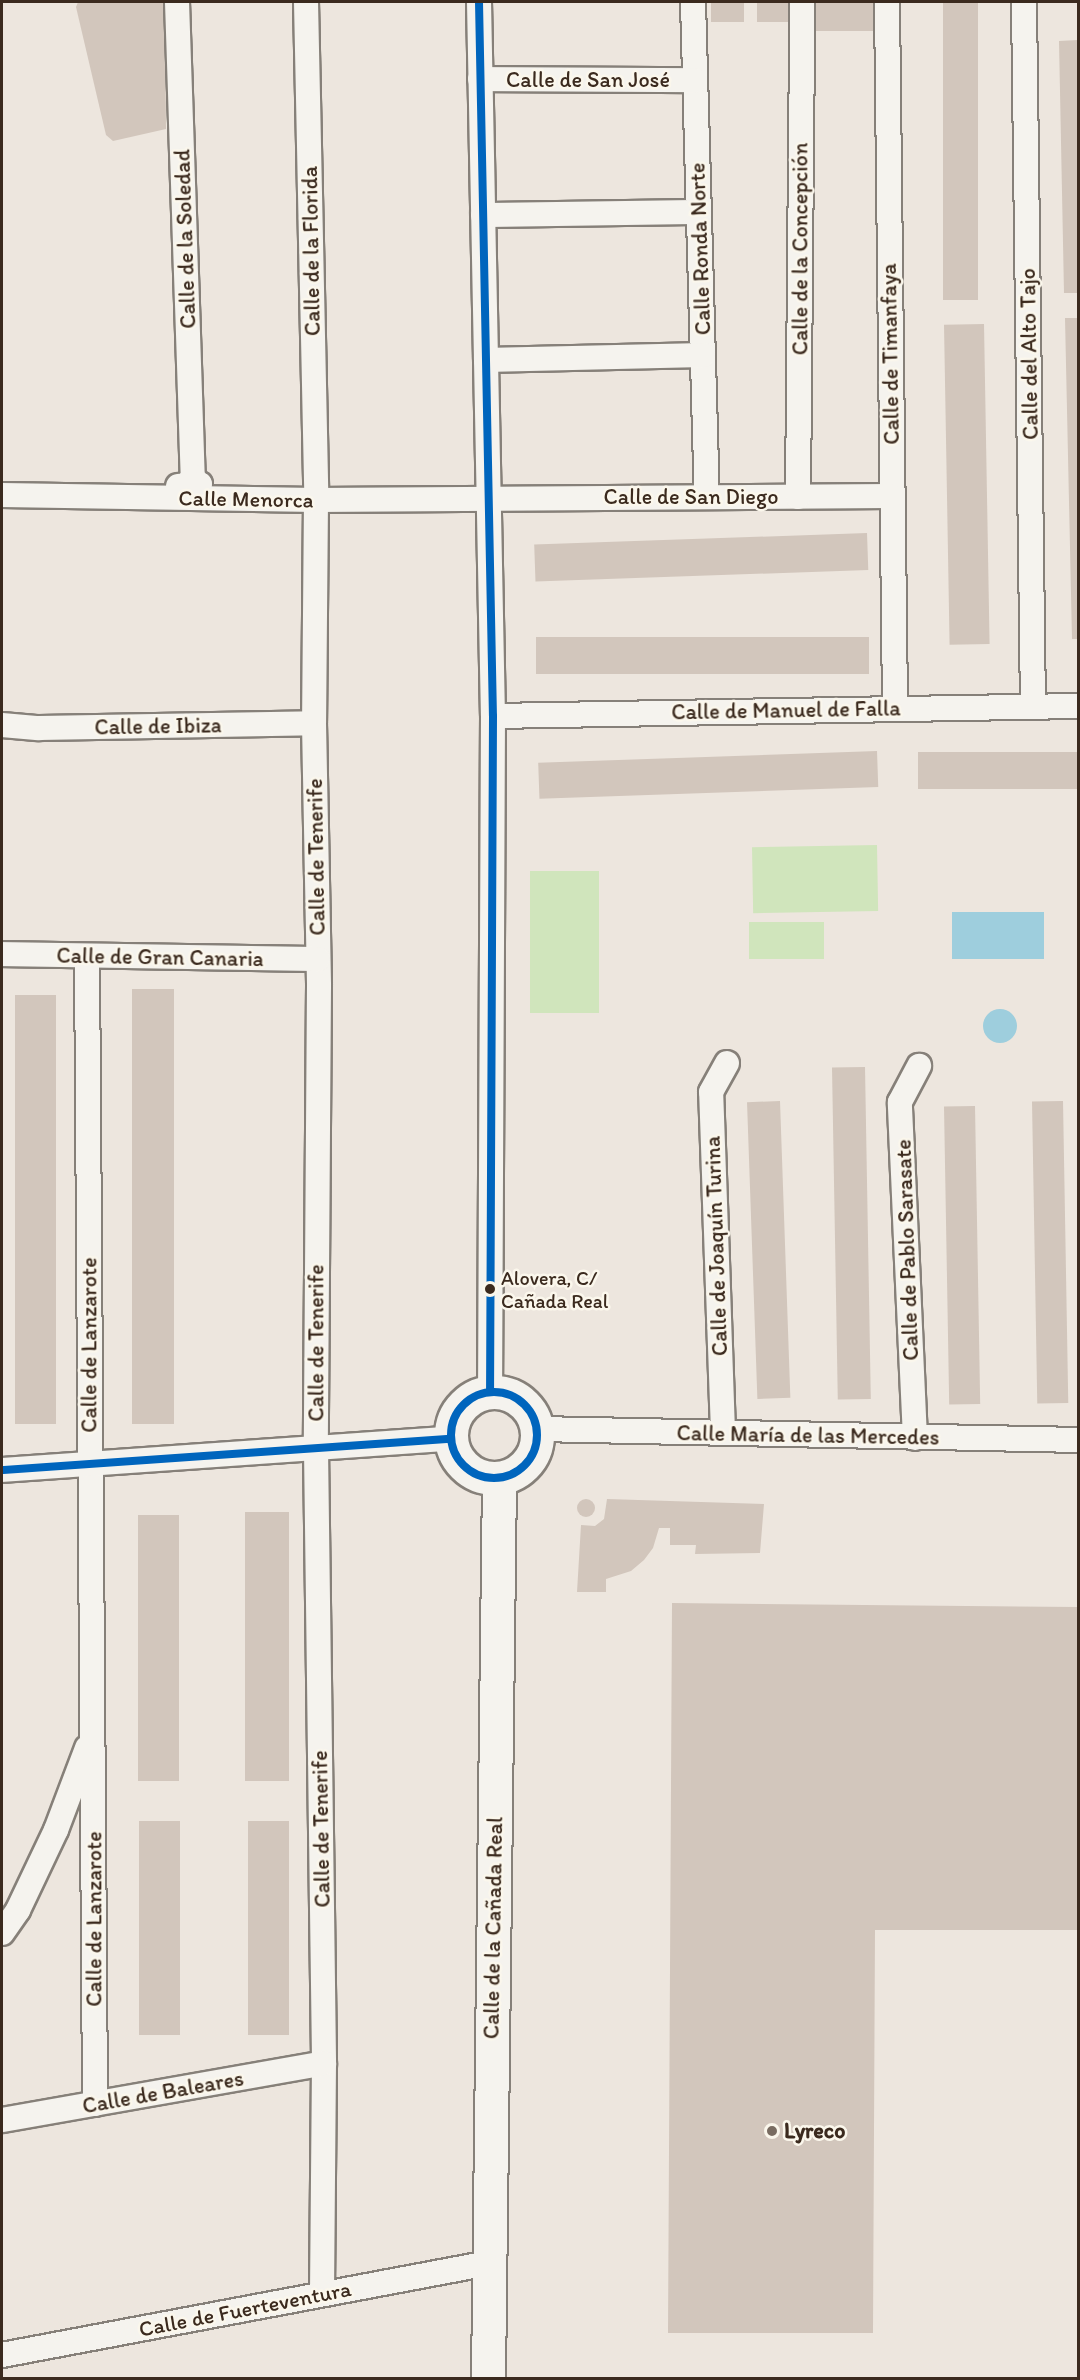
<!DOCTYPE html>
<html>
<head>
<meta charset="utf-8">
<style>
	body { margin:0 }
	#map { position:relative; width:1080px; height:2380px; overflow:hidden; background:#ede6de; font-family:Itim,sans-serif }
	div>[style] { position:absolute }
	.green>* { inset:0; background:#d0e5bc; transform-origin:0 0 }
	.water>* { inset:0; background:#9ecedd; transform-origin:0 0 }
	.round { border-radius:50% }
	.building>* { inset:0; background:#d2c6bc; transform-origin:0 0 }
	.roads { filter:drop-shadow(2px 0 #868079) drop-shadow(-2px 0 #868079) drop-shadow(0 2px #868079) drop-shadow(0 -2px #868079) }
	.street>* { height:24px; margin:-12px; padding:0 12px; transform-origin:12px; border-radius:12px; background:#f5f3ee }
	.secondary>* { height:33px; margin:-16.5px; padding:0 16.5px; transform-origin:16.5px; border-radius:16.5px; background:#f5f3ee }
	.secondary>.ring { margin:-16.5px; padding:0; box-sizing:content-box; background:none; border:33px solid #f5f3ee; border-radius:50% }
	.bus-1>* { height:8px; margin:-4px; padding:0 4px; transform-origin:4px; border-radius:4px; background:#0065bd }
	.bus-1>.ring { margin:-4px; padding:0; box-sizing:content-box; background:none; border:8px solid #0065bd; border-radius:50% }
	.dots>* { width:16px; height:16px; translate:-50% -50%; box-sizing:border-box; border:3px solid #fbf7ec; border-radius:50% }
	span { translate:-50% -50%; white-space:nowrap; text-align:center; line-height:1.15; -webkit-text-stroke:5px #fbf7ec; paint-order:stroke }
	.bus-label { font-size:20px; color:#3b2a1e }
	.left { translate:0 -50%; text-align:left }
	.street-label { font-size:22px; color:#3b2a1e }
	.poi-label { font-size:22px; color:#3b2a1e; font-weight:700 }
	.frame { position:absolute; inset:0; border:3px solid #3b2a1e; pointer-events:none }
</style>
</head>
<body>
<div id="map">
	<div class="green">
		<i style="left:877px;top:845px;width:66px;height:125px;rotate:89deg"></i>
		<i style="left:599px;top:871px;width:142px;height:69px;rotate:90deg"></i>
		<i style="left:824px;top:922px;width:37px;height:75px;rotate:90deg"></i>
	</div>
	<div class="water">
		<i style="left:1044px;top:912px;width:47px;height:92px;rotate:90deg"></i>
		<i class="round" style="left:983px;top:1009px;width:34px;height:34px"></i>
	</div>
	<div class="building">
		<i style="clip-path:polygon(78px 2px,165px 2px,166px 129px,113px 141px,106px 135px,76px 7px)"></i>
		<i style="left:711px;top:2px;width:33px;height:20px"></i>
		<i style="left:757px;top:2px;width:33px;height:20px"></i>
		<i style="left:815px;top:2px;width:59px;height:29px"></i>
		<i style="left:943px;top:2px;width:35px;height:298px"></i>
		<i style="clip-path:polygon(1078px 40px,1078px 293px,1064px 293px,1059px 41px)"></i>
		<i style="clip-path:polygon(1065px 318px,1078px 318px,1078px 639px,1072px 639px)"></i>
		<i style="left:984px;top:324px;width:320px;height:40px;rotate:89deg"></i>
		<i style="left:867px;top:533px;width:37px;height:333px;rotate:88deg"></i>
		<i style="left:869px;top:637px;width:37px;height:333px;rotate:90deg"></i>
		<i style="left:877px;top:751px;width:36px;height:339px;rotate:88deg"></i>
		<i style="left:1078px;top:752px;width:37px;height:160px;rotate:90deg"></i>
		<i style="left:174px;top:989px;width:435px;height:42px;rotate:90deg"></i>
		<i style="left:56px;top:995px;width:429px;height:41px;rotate:90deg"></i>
		<i style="left:865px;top:1067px;width:332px;height:33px;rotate:89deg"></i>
		<i style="left:780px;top:1101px;width:297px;height:33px;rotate:88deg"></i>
		<i style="left:1063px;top:1101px;width:302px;height:31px;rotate:89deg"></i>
		<i style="left:975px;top:1106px;width:298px;height:31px;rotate:89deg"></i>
		<i class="round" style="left:577px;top:1499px;width:18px;height:18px"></i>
		<i style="clip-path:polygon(607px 1499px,764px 1504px,760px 1553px,695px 1554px,696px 1545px,670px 1545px,670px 1528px,659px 1528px,653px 1548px,644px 1560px,631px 1571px,606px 1579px,606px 1592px,577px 1592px,581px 1525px,595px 1526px,604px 1519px)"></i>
		<i style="left:245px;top:1512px;width:44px;height:269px"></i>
		<i style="left:138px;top:1515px;width:41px;height:266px"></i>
		<i style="clip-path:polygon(672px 1603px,1078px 1607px,1078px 1930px,875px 1930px,873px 2333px,668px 2333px)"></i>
		<i style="left:139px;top:1821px;width:41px;height:214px"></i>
		<i style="left:248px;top:1821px;width:41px;height:214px"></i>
	</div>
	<div class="roads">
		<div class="street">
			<i style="left:177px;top:2px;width:474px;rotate:88.1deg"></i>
			<i style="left:193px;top:476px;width:6px;rotate:121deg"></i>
			<i style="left:190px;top:481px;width:10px;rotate:17deg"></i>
			<i style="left:200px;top:484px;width:22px;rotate:175deg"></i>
			<i style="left:306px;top:2px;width:498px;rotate:88.8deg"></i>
			<i style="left:316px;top:500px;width:223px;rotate:90.5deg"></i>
			<i style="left:314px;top:723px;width:263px;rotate:88.9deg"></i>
			<i style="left:319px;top:986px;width:463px;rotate:90.4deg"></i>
			<i style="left:316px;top:1449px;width:614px;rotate:89.25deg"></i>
			<i style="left:324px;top:2063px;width:231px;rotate:90.5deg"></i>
			<i style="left:479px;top:2px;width:714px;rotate:88.88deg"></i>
			<i style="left:493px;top:716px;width:675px;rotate:90.25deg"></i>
			<i style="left:693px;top:2px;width:495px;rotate:88.4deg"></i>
			<i style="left:887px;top:2px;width:705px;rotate:89.35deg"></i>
			<i style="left:1024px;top:2px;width:704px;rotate:89.27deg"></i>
			<i style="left:480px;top:79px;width:215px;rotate:0.3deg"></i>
			<i style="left:483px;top:215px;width:216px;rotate:-0.8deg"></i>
			<i style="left:486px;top:360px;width:217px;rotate:-1.3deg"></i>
			<i style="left:2px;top:495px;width:314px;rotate:0.9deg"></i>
			<i style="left:316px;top:500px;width:575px;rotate:-0.4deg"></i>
			<i style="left:798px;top:497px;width:495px;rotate:-89.5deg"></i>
			<i style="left:493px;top:716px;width:585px;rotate:-0.98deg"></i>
			<i style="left:2px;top:725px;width:37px;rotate:5deg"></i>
			<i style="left:39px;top:728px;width:275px;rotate:-1deg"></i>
			<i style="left:2px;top:954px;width:316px;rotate:0.9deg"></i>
			<i style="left:87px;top:956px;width:1148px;rotate:89.6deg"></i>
			<i style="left:537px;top:1429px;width:541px;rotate:1.16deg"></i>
			<i style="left:723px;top:1432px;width:340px;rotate:-92deg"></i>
			<i style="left:711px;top:1092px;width:33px;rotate:-61deg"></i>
			<i style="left:915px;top:1438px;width:336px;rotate:-92.6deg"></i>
			<i style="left:900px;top:1102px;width:41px;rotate:-62.2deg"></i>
			<i style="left:2px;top:1470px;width:449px;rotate:-4deg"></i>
			<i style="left:2px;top:1933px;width:28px;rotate:-55deg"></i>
			<i style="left:18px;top:1910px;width:89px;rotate:-64.6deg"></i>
			<i style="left:56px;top:1830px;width:88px;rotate:-69.3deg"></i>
			<i style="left:2px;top:2120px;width:327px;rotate:-10deg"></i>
			<i style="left:2px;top:2355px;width:496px;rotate:-10.7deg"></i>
		</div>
		<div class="secondary">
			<i class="ring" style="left:451px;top:1392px;width:53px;height:53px"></i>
			<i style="left:488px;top:2378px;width:900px;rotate:-89.3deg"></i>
		</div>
	</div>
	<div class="bus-1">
		<i style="left:479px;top:2px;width:714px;rotate:88.88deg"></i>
		<i style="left:493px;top:716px;width:675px;rotate:90.25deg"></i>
		<i class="ring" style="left:451px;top:1392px;width:78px;height:78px"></i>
		<i style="left:2px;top:1470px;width:449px;rotate:-4deg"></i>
	</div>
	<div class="dots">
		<i style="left:490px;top:1289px;background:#3b2a1e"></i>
		<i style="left:772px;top:2131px;background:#796c61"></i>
	</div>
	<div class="bus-label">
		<span class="left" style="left:501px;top:1290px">Alovera, C/<br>Cañada Real</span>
	</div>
	<div class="street-label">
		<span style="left:588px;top:80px">Calle de San José</span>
		<span style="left:185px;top:239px;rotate:-92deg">Calle de la Soledad</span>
		<span style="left:700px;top:249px;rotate:-92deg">Calle Ronda Norte</span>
		<span style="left:800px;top:249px;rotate:-90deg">Calle de la Concepción</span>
		<span style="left:311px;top:251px;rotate:-91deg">Calle de la Florida</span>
		<span style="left:890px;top:354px;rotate:-91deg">Calle de Timanfaya</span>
		<span style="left:1029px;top:354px;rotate:-91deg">Calle del Alto Tajo</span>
		<span style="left:691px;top:497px">Calle de San Diego</span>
		<span style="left:246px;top:499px;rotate:1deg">Calle Menorca</span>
		<span style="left:786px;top:710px;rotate:-1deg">Calle de Manuel de Falla</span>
		<span style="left:158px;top:726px;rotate:-1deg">Calle de Ibiza</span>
		<span style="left:316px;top:857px;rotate:-91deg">Calle de Tenerife</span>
		<span style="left:160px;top:957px;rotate:1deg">Calle de Gran Canaria</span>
		<span style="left:716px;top:1246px;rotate:-92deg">Calle de Joaquín Turina</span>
		<span style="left:907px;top:1250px;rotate:-92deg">Calle de Pablo Sarasate</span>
		<span style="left:316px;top:1343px;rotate:-90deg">Calle de Tenerife</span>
		<span style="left:89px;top:1345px;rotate:-90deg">Calle de Lanzarote</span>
		<span style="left:808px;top:1435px;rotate:1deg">Calle María de las Mercedes</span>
		<span style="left:321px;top:1829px;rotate:-91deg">Calle de Tenerife</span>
		<span style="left:94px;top:1919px;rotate:-90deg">Calle de Lanzarote</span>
		<span style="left:493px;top:1928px;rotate:-89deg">Calle de la Cañada Real</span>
		<span style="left:163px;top:2092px;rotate:-10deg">Calle de Baleares</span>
		<span style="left:245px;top:2309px;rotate:-11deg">Calle de Fuerteventura</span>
	</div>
	<div class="poi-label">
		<span class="left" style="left:784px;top:2131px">Lyreco</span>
	</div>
	<div class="frame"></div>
</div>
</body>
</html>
